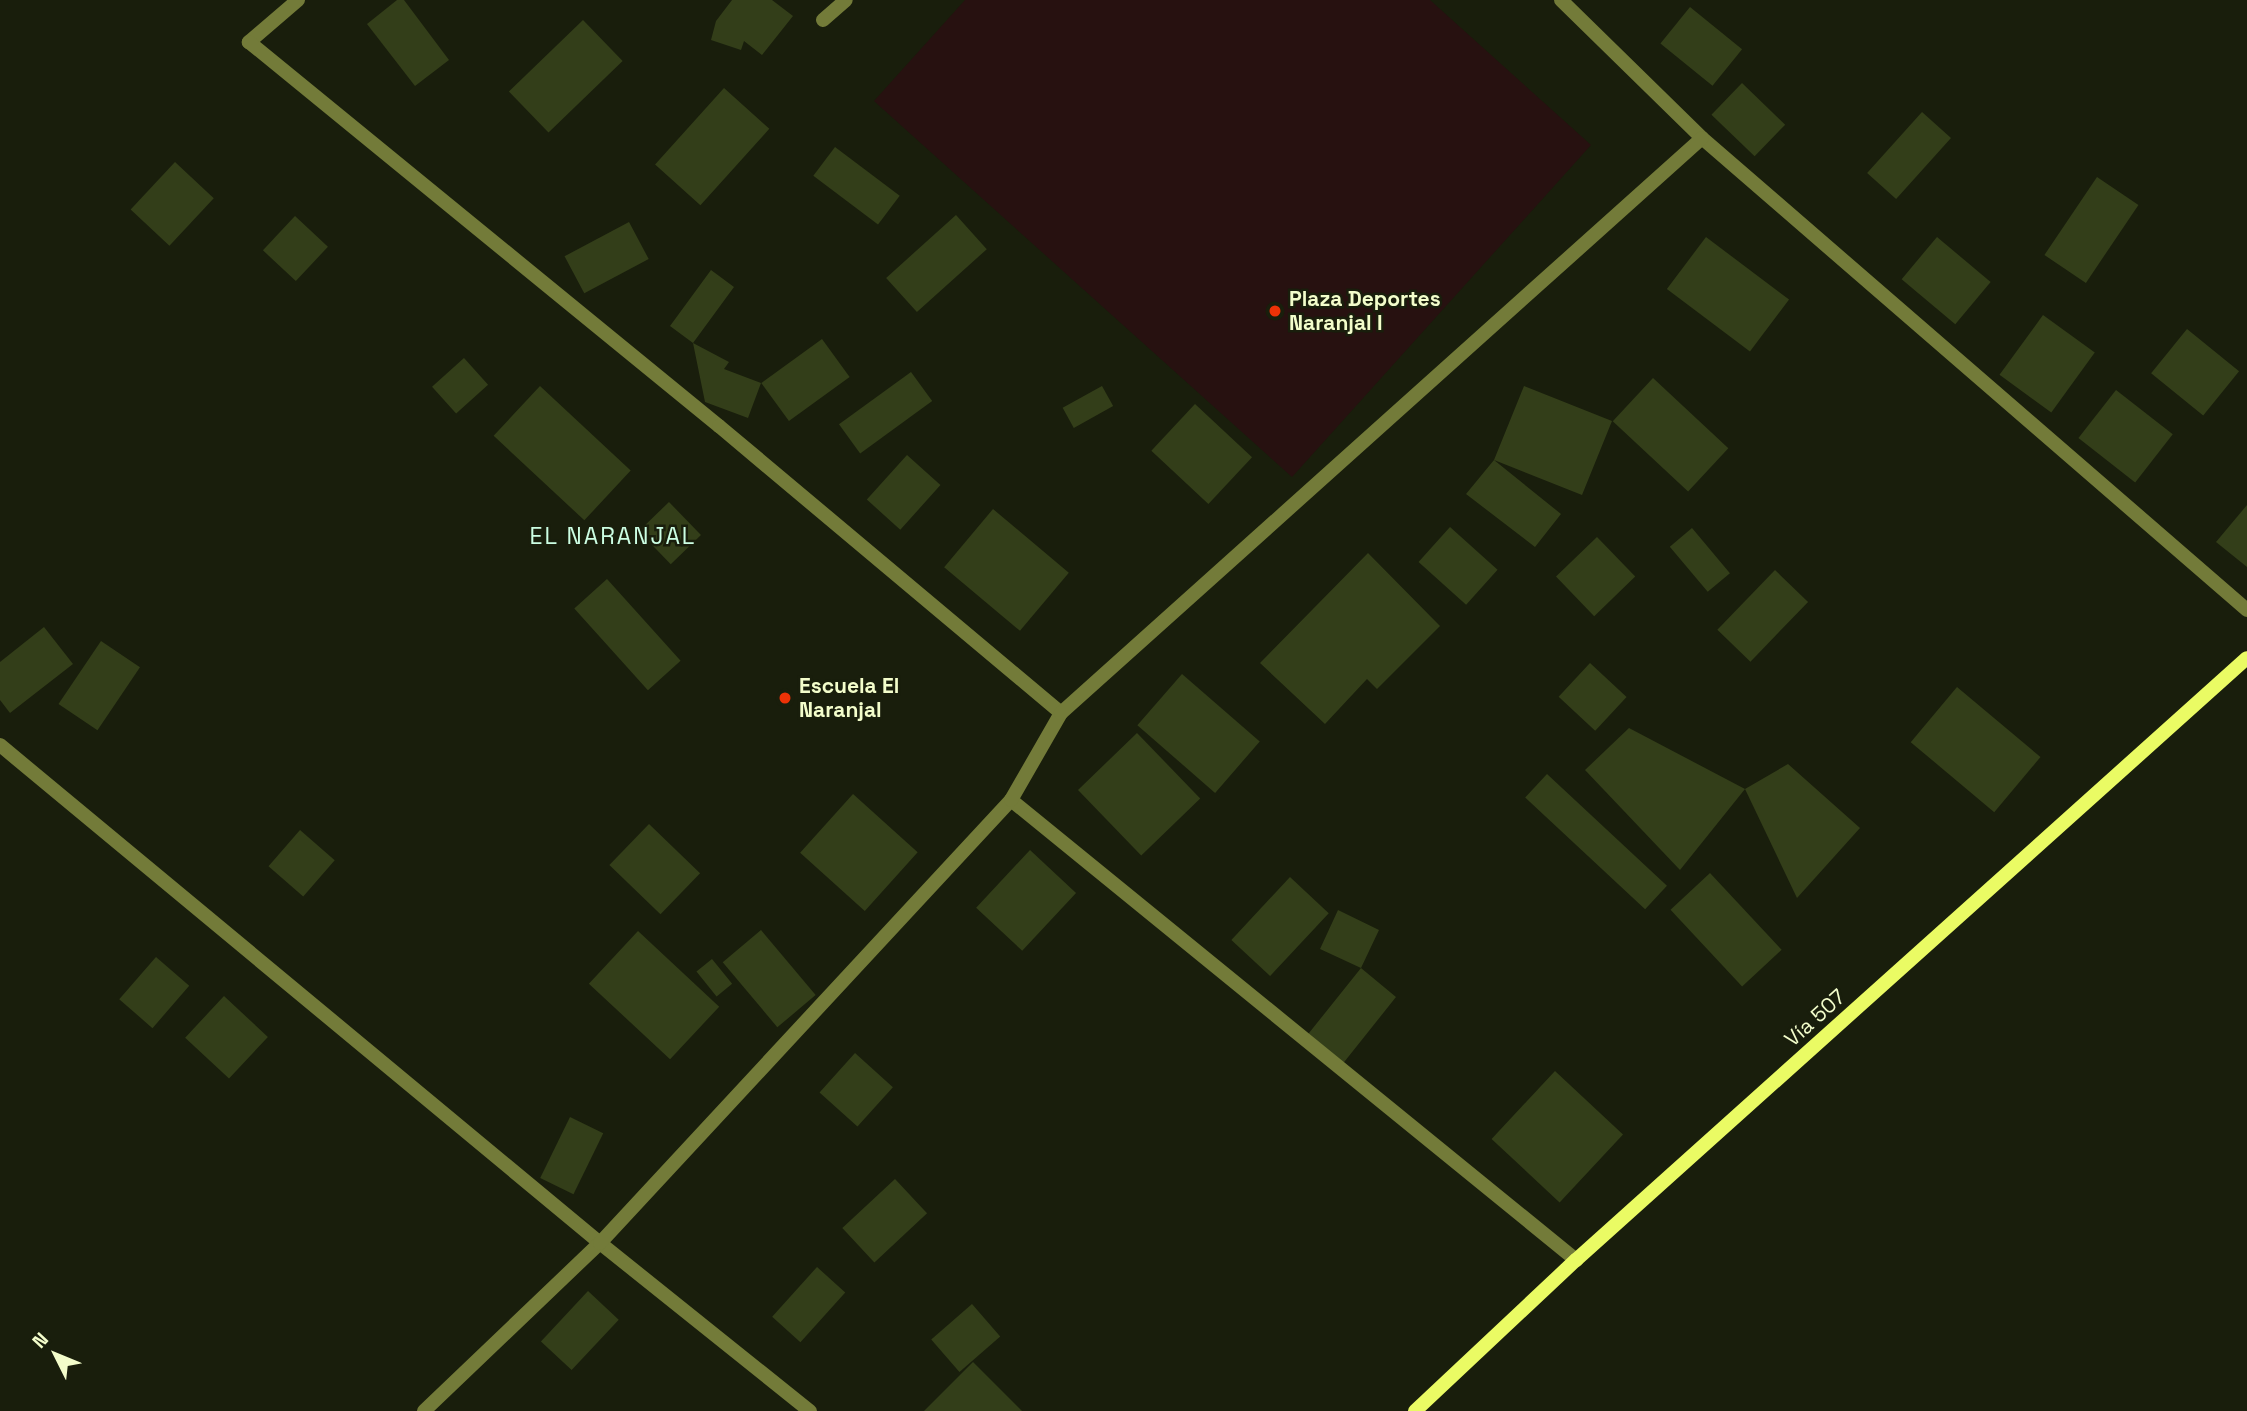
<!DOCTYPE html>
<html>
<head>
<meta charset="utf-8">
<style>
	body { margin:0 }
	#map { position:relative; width:2247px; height:1411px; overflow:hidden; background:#191e0c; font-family:"Space Grotesk",sans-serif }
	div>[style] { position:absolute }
	.green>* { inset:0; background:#271110 }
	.building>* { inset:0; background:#333e19; transform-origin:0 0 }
	.street>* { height:14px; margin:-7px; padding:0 7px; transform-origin:7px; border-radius:7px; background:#737b39 }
	.secondary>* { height:14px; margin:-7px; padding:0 7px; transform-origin:7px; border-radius:7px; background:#eafb64 }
	.dots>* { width:19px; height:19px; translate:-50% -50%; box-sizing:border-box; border:4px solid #191e0c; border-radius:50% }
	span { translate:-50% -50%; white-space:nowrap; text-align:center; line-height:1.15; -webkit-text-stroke:5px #191e0c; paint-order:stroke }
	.poi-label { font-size:21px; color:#f3fdcb; font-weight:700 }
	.left { translate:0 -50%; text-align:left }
	.street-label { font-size:21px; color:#f3fdcb }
	.neighbourhood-label { font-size:23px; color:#ccfee3; letter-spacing:2px }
	.north { position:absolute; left:21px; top:1320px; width:70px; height:70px; -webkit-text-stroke:5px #191e0c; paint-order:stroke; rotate:313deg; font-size:19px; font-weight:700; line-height:28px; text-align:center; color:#f3fdcb }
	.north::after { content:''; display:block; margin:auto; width:24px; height:32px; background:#f3fdcb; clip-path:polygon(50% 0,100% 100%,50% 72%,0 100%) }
</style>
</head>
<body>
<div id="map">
	<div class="green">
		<i style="clip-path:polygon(965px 0,1430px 0,1591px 145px,1292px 477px,874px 101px)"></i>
	</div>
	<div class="building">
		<i style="clip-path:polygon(397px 0,404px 0,449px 60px,415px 86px,367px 24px)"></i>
		<i style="clip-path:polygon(732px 0,772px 0,793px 16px,762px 55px,744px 41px,741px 50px,711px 40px,716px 21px)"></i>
		<i style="left:1690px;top:7px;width:67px;height:47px;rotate:39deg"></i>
		<i style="left:583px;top:20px;width:57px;height:103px;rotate:46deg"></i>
		<i style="left:1742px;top:83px;width:60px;height:44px;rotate:44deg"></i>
		<i style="left:724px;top:88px;width:61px;height:103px;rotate:42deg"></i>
		<i style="left:1922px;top:112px;width:39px;height:82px;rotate:42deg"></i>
		<i style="left:835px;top:147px;width:81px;height:36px;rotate:37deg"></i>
		<i style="left:175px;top:162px;width:53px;height:65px;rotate:43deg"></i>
		<i style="left:2097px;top:177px;width:50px;height:94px;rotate:34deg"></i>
		<i style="left:956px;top:215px;width:46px;height:94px;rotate:48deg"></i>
		<i style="left:295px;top:216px;width:45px;height:47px;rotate:43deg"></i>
		<i style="left:629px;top:222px;width:42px;height:73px;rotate:62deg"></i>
		<i style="left:1706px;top:237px;width:104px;height:65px;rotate:37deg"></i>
		<i style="left:1937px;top:237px;width:70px;height:55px;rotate:40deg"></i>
		<i style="clip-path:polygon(711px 270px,734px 287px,693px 343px,729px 362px,724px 369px,761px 383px,748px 418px,705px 402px,693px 343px,670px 326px)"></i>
		<i style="left:2043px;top:315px;width:64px;height:74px;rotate:36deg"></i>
		<i style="left:2187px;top:329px;width:67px;height:57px;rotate:39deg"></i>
		<i style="left:822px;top:339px;width:47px;height:75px;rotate:54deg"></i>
		<i style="left:464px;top:358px;width:36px;height:43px;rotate:48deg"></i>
		<i style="left:911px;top:372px;width:36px;height:89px;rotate:54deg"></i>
		<i style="left:1653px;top:378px;width:103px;height:59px;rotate:43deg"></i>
		<i style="left:540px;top:386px;width:124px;height:68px;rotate:43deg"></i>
		<i style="left:1102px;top:386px;width:23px;height:45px;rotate:61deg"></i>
		<i style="clip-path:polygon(1524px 386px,1612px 421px,1582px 495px,1494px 460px,1561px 514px,1535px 547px,1466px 494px,1494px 460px)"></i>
		<i style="left:2116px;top:390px;width:72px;height:61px;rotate:38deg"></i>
		<i style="left:1195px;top:404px;width:78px;height:64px;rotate:43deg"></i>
		<i style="left:907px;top:455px;width:45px;height:60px;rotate:42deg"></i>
		<i style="left:669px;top:502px;width:46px;height:42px;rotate:46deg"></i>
		<i style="clip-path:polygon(2247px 505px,2247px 567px,2216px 542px)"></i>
		<i style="left:993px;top:509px;width:99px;height:76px;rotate:40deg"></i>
		<i style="left:1450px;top:527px;width:64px;height:47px;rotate:42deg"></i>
		<i style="left:1692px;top:528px;width:59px;height:29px;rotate:50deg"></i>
		<i style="left:1597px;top:537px;width:55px;height:57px;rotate:46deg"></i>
		<i style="clip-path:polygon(1368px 553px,1440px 626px,1377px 689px,1367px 679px,1325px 724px,1260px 663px)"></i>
		<i style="left:1775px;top:570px;width:46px;height:83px;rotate:44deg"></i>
		<i style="left:607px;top:579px;width:110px;height:44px;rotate:48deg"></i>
		<i style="clip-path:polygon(44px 627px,73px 664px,10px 713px,0 700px,0 662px)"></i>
		<i style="left:101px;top:641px;width:47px;height:76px;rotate:34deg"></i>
		<i style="left:1590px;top:663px;width:50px;height:46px;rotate:43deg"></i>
		<i style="left:1182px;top:674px;width:103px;height:68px;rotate:41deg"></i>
		<i style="left:1957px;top:687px;width:109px;height:72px;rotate:40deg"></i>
		<i style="clip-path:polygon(1629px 728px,1745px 789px,1680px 870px,1585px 770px)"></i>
		<i style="left:1137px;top:733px;width:91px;height:82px;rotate:46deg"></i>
		<i style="clip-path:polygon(1788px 764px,1860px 828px,1797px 898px,1745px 789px)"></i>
		<i style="left:1547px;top:774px;width:164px;height:32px;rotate:43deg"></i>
		<i style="left:853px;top:794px;width:87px;height:79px;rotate:42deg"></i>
		<i style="left:649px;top:824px;width:71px;height:57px;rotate:44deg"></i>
		<i style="left:300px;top:830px;width:46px;height:48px;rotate:41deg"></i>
		<i style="left:1030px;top:850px;width:63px;height:79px;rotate:43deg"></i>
		<i style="left:1710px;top:873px;width:105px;height:54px;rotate:47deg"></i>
		<i style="left:1290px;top:877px;width:53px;height:86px;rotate:43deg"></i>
		<i style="clip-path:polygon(1338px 910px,1379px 930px,1361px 968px,1396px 997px,1341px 1066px,1305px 1038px,1361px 968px,1320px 949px)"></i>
		<i style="left:761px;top:930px;width:85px;height:50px;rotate:50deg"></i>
		<i style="left:638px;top:931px;width:111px;height:72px;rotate:43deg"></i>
		<i style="left:156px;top:957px;width:44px;height:56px;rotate:41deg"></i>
		<i style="left:712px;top:959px;width:32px;height:20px;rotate:51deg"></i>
		<i style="left:224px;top:996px;width:60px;height:57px;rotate:43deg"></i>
		<i style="left:855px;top:1053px;width:51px;height:53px;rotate:42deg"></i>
		<i style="left:1555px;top:1071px;width:93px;height:93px;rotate:43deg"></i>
		<i style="left:570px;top:1117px;width:37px;height:68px;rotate:26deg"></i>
		<i style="left:895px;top:1179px;width:47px;height:72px;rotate:47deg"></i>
		<i style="left:817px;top:1267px;width:38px;height:67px;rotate:42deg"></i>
		<i style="left:588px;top:1291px;width:42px;height:69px;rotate:43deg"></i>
		<i style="left:972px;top:1304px;width:43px;height:54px;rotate:49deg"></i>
		<i style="clip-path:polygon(973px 1362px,1022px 1411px,924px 1411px)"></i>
	</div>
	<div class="street">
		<i style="left:298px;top:0;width:65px;rotate:139.4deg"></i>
		<i style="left:249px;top:42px;width:607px;rotate:39.25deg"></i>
		<i style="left:719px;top:426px;width:446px;rotate:40deg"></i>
		<i style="left:1561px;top:0;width:197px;rotate:44.4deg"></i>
		<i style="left:1702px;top:138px;width:721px;rotate:40.89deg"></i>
		<i style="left:823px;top:20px;width:30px;rotate:-41deg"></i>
		<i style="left:0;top:745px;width:780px;rotate:39.69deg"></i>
		<i style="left:600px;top:1243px;width:269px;rotate:38.7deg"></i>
		<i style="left:1011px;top:800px;width:729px;rotate:39.15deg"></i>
		<i style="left:424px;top:1411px;width:243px;rotate:-43.7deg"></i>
		<i style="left:600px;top:1243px;width:604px;rotate:-47.15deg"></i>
		<i style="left:1011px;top:800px;width:100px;rotate:-60.1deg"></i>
		<i style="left:1061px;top:713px;width:861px;rotate:-41.89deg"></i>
	</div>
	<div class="secondary">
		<i style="left:1415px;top:1411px;width:221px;rotate:-43.2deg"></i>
		<i style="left:1576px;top:1260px;width:901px;rotate:-41.9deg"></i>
	</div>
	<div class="dots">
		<i style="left:1275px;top:311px;background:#ed3207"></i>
		<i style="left:785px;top:698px;background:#ed3207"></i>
	</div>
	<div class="poi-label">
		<span class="left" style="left:1289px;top:311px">Plaza Deportes<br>Naranjal I</span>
		<span class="left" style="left:799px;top:698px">Escuela El<br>Naranjal</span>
	</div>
	<div class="street-label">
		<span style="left:1815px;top:1018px;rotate:-42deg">Vía 507</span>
	</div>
	<div class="neighbourhood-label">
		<span style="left:613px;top:536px">EL NARANJAL</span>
	</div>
	<div class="north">N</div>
</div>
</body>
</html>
